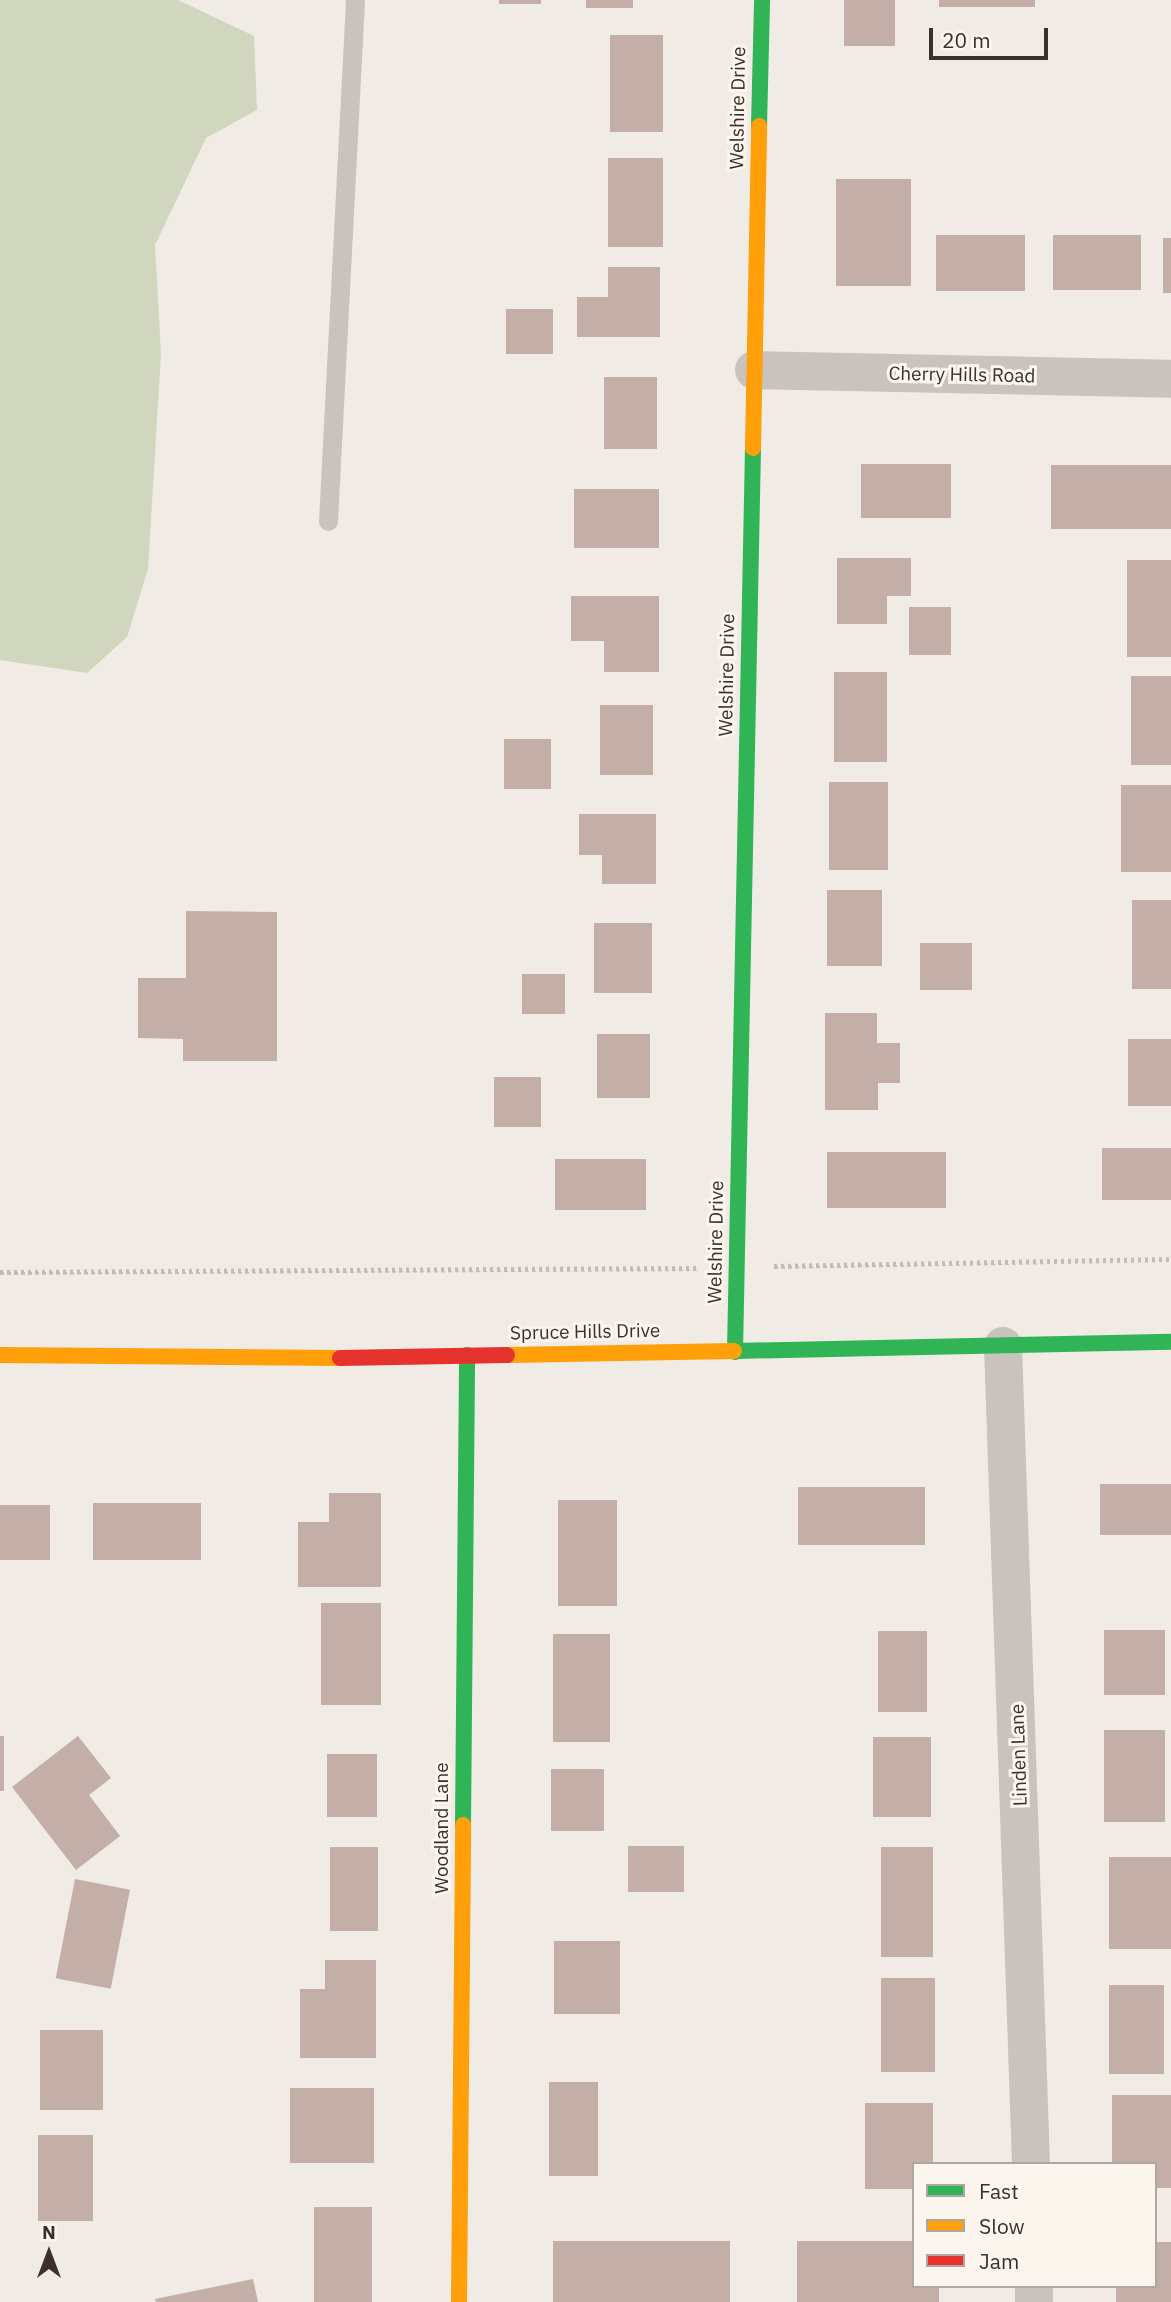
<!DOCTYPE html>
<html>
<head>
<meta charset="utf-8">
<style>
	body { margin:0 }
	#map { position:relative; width:1171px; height:2302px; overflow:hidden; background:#f0ebe5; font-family:"IBM Plex Sans",sans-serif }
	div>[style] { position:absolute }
	.green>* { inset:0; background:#d1d6bf }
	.building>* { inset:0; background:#c3afa7; transform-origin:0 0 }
	.path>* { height:4.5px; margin-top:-2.25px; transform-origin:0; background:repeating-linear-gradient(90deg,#c2bbb6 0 3.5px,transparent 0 7px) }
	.lane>* { height:19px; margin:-9.5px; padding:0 9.5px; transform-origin:9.5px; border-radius:9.5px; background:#c9c3be }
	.street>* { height:38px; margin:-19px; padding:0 19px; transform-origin:19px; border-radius:19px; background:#c9c3be }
	.fast>* { height:16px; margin:-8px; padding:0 8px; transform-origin:8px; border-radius:8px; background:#30b455 }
	.slow>* { height:16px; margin:-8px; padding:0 8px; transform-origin:8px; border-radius:8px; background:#ff9f0a }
	.jam>* { height:16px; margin:-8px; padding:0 8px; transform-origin:8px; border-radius:8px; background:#e5322d }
	span { translate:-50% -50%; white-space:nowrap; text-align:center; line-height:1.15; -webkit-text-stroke:6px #fbf5ee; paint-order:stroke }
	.street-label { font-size:19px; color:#3b302b }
	.legend { position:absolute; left:912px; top:2162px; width:245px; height:126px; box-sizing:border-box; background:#fbf5ee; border:2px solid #aea6a0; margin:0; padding:9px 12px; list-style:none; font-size:21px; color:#3b302b }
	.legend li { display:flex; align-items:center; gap:14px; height:35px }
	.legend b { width:35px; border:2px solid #aea6a0 }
	.north { position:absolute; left:14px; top:2218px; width:70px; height:70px; -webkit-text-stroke:5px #fbf5ee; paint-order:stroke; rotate:0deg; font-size:19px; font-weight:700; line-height:28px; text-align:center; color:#3b302b }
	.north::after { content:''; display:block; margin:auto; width:24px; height:32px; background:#3b302b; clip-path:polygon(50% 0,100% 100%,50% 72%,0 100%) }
	.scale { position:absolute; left:929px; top:28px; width:119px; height:32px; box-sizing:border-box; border:4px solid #3b302b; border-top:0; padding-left:9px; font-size:21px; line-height:24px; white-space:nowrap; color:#3b302b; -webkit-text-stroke:5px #fbf5ee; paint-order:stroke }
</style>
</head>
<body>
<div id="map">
	<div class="green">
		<i style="clip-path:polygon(0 0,178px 0,254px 36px,257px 110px,206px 138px,155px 245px,161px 354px,148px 569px,127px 637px,87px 673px,0 660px)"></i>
	</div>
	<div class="building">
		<i style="left:499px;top:0;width:42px;height:4px"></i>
		<i style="left:586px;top:0;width:47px;height:8px"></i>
		<i style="left:844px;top:0;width:51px;height:46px"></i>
		<i style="left:939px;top:0;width:96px;height:7px"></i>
		<i style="left:610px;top:35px;width:53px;height:97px"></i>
		<i style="left:608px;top:158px;width:55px;height:89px"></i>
		<i style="left:836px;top:179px;width:75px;height:107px"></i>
		<i style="left:936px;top:235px;width:89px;height:56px"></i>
		<i style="left:1053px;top:235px;width:88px;height:55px"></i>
		<i style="left:1163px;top:238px;width:8px;height:55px"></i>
		<i style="clip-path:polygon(608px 267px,660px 267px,660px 337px,577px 337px,577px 297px,608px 297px)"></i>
		<i style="left:506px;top:309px;width:47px;height:45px"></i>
		<i style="left:604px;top:377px;width:53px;height:72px"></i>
		<i style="left:861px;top:464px;width:90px;height:54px"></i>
		<i style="left:1051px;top:465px;width:120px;height:64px"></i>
		<i style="left:574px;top:489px;width:85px;height:59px"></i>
		<i style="clip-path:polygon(837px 558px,911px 558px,911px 596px,887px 596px,887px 624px,837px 624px)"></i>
		<i style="left:1127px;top:560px;width:44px;height:97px"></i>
		<i style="clip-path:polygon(571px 596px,659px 596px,659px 672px,604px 672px,604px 641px,571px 641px)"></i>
		<i style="left:909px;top:607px;width:42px;height:48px"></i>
		<i style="left:834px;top:672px;width:53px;height:90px"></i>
		<i style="left:1131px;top:676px;width:40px;height:89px"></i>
		<i style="left:600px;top:705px;width:53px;height:70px"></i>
		<i style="left:504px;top:739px;width:47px;height:50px"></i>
		<i style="left:829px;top:782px;width:59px;height:88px"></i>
		<i style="left:1121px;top:785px;width:50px;height:87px"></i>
		<i style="clip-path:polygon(579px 814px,656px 814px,656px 884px,602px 884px,602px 855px,579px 855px)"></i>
		<i style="left:827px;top:890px;width:55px;height:76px"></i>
		<i style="left:1132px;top:900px;width:39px;height:89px"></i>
		<i style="clip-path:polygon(186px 911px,277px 912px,277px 1061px,183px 1061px,183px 1039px,138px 1038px,138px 978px,186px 978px)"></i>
		<i style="left:594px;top:923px;width:58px;height:70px"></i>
		<i style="left:920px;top:943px;width:52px;height:47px"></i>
		<i style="left:522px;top:974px;width:43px;height:40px"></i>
		<i style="clip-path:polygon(825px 1013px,877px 1013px,877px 1043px,900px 1043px,900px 1083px,878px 1083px,878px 1110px,825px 1110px)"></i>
		<i style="left:597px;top:1034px;width:53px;height:64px"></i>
		<i style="left:1128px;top:1039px;width:43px;height:67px"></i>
		<i style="left:494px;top:1077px;width:47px;height:50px"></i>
		<i style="left:1102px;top:1148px;width:69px;height:52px"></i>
		<i style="left:827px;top:1152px;width:119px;height:56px"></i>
		<i style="left:555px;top:1159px;width:91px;height:51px"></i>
		<i style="left:1100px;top:1484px;width:71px;height:51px"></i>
		<i style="left:798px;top:1487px;width:127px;height:58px"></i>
		<i style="clip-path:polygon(329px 1493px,381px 1493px,381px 1587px,298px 1587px,298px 1522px,329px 1522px)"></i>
		<i style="left:558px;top:1500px;width:59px;height:106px"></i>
		<i style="left:93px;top:1503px;width:108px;height:57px"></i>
		<i style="left:0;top:1505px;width:50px;height:55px"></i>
		<i style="left:321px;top:1603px;width:60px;height:102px"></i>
		<i style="left:1104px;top:1630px;width:61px;height:65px"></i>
		<i style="left:878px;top:1631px;width:49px;height:81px"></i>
		<i style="left:553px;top:1634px;width:57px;height:108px"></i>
		<i style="left:1104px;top:1730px;width:61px;height:92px"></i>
		<i style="left:0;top:1736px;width:4px;height:55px"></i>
		<i style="clip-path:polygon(78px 1736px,111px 1778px,89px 1795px,120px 1836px,76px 1870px,12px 1787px)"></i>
		<i style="left:873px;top:1737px;width:58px;height:80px"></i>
		<i style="left:327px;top:1754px;width:50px;height:63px"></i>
		<i style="left:551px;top:1769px;width:53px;height:62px"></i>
		<i style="left:628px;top:1846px;width:56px;height:46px"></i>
		<i style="left:330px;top:1847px;width:48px;height:84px"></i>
		<i style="left:881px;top:1847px;width:52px;height:110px"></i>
		<i style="left:1109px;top:1857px;width:62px;height:92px"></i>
		<i style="left:75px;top:1879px;width:56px;height:101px;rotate:11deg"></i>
		<i style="left:554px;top:1941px;width:66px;height:73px"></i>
		<i style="clip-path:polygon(325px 1960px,376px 1960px,376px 2058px,300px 2058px,300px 1989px,325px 1989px)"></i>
		<i style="left:881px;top:1978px;width:54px;height:94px"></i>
		<i style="left:1109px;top:1985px;width:55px;height:89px"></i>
		<i style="left:40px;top:2030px;width:63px;height:80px"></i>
		<i style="left:549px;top:2082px;width:49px;height:94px"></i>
		<i style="left:290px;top:2088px;width:84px;height:75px"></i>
		<i style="clip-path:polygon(1112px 2095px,1171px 2095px,1171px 2188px,1155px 2188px,1155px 2164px,1112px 2164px)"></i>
		<i style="clip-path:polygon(865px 2103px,933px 2103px,933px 2164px,914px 2164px,914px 2189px,865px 2189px)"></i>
		<i style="left:38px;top:2135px;width:55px;height:86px"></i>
		<i style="left:314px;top:2207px;width:58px;height:95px"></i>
		<i style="left:553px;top:2241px;width:177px;height:61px"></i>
		<i style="clip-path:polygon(797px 2241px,914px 2241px,914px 2286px,939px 2286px,939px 2302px,797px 2302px)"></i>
		<i style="clip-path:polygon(1155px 2242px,1171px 2242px,1171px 2302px,1116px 2302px,1116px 2286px,1155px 2286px)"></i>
		<i style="clip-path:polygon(253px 2279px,258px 2302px,156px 2302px,155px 2299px)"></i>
	</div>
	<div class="path">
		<i style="left:774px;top:1266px;width:397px;rotate:-1deg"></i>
		<i style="left:0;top:1272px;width:699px;rotate:-0.33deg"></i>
	</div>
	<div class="lane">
		<i style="left:328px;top:521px;width:522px;rotate:-87.03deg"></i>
	</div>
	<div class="street">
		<i style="left:754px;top:370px;width:417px;rotate:1.2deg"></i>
		<i style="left:1003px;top:1346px;width:818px;rotate:88.04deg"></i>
		<i style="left:1034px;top:2286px;width:16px;rotate:90deg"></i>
	</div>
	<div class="fast">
		<i style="left:759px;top:126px;width:126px;rotate:-88.6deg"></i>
		<i style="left:734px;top:1351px;width:437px;rotate:-1.2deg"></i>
		<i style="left:735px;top:1352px;width:904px;rotate:-88.86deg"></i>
		<i style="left:463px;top:1825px;width:470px;rotate:-89.5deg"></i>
	</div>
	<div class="slow">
		<i style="left:753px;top:448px;width:322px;rotate:-88.9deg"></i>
		<i style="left:0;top:1355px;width:340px;rotate:0.5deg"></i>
		<i style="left:507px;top:1355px;width:227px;rotate:-1deg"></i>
		<i style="left:459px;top:2302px;width:477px;rotate:-89.5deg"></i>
	</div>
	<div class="jam">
		<i style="left:340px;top:1358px;width:167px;rotate:-1deg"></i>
	</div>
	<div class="street-label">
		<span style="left:738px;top:108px;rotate:-89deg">Welshire Drive</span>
		<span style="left:962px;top:375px;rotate:1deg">Cherry Hills Road</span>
		<span style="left:727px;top:675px;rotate:-89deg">Welshire Drive</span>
		<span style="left:716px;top:1242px;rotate:-89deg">Welshire Drive</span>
		<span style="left:585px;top:1332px;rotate:-1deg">Spruce Hills Drive</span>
		<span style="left:1019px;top:1755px;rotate:-92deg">Linden Lane</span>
		<span style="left:442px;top:1828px;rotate:-90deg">Woodland Lane</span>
	</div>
	<ul class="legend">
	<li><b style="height:9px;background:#30b455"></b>Fast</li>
	<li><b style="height:9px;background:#ff9f0a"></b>Slow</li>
	<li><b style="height:9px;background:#e5322d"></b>Jam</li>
	</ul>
	<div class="north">N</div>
	<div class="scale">20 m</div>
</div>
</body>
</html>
